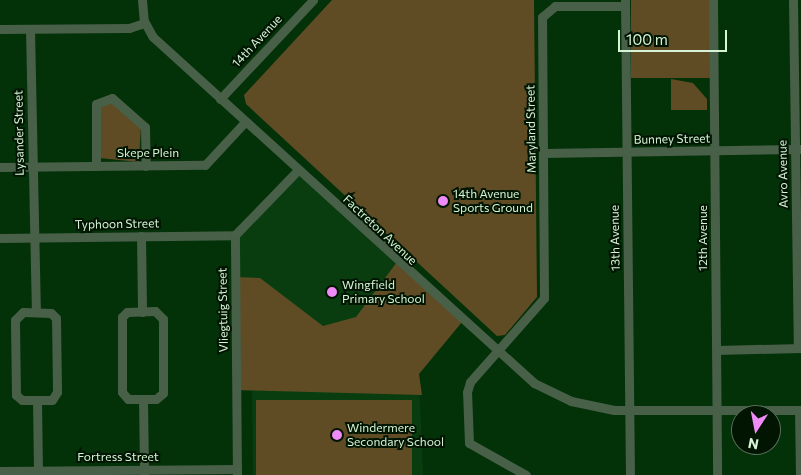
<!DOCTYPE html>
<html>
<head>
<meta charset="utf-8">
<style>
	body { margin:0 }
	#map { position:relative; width:801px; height:475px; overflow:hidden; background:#033108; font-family:Commissioner,sans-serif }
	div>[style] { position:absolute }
	.built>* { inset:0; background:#093d0f }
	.green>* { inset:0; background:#5f4c25; transform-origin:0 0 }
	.minor>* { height:9px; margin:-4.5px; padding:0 4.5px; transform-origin:4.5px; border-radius:4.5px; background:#485f48 }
	.dots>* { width:14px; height:14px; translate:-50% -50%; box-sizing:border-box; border:2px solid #011502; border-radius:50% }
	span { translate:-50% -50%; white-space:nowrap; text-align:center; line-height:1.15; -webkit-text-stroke:4px #011502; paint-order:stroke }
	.street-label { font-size:12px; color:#d7f4d6 }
	.poi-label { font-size:12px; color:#d7f4d6 }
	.left { translate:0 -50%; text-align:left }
	.north { position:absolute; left:731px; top:405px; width:50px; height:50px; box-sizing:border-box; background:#011502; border:1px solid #576e57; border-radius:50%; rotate:191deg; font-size:14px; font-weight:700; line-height:20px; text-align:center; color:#d7f4d6 }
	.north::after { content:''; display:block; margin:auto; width:18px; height:22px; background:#ef8bf7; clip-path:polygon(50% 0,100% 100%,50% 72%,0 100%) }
	.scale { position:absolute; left:618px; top:30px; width:109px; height:22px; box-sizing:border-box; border:2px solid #d7f4d6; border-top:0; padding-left:6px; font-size:15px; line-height:18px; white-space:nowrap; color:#d7f4d6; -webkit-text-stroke:4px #011502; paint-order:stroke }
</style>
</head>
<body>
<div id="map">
	<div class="built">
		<i style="clip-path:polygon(298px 170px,462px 322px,419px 374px,423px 475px,253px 475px,252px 391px,236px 390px,235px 235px)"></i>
	</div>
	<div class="green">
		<i style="clip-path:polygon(332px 0,534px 0,537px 297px,505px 335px,497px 336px,246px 104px,244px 95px)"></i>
		<i style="left:631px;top:0;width:79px;height:78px"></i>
		<i style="clip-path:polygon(671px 79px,693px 83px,707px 99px,707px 110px,671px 110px)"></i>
		<i style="clip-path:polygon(112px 100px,141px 126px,139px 162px,99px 158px,99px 105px)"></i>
		<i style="clip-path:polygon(397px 262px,462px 322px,419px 374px,422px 395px,236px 390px,235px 277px,260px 278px,323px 326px,356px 317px)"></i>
		<i style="left:412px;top:400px;width:75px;height:156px;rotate:90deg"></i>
	</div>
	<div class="minor">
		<i style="left:142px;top:0;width:21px;rotate:85deg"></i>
		<i style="left:144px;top:21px;width:18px;rotate:61deg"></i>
		<i style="left:153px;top:37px;width:515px;rotate:42.24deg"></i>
		<i style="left:534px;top:383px;width:41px;rotate:25.9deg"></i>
		<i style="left:571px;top:401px;width:44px;rotate:11.8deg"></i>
		<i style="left:614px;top:410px;width:187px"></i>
		<i style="left:625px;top:0;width:475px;rotate:89.4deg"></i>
		<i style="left:713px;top:0;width:475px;rotate:89.5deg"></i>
		<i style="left:793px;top:0;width:348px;rotate:89.2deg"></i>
		<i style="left:0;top:29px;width:129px;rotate:-0.4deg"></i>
		<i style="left:129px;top:28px;width:16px;rotate:-18deg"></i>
		<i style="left:30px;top:29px;width:283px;rotate:88.8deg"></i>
		<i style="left:220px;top:99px;width:136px;rotate:-46.8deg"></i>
		<i style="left:543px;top:153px;width:258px;rotate:-0.9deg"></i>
		<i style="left:96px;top:166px;width:62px;rotate:-90deg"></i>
		<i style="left:96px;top:104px;width:17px;rotate:-21deg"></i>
		<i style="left:112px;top:98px;width:44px;rotate:41.3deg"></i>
		<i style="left:145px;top:127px;width:39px;rotate:89deg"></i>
		<i style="left:0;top:167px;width:205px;rotate:-0.6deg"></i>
		<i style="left:205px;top:165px;width:59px;rotate:-47.1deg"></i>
		<i style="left:141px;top:236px;width:76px;rotate:89.2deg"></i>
		<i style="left:0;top:238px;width:235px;rotate:-0.7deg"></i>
		<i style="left:155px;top:311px;width:11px;rotate:45deg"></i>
		<i style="left:163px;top:319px;width:74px;rotate:90deg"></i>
		<i style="left:163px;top:393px;width:9px;rotate:139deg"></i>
		<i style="left:156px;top:399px;width:28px;rotate:180deg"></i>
		<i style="left:128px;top:399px;width:9px;rotate:-131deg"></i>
		<i style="left:122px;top:392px;width:75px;rotate:-90deg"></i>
		<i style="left:122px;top:317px;width:7px;rotate:-45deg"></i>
		<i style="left:127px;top:312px;width:28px;rotate:-2deg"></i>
		<i style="left:23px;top:312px;width:28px;rotate:2deg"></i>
		<i style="left:51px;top:313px;width:7px;rotate:45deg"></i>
		<i style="left:56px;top:318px;width:74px;rotate:89.2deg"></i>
		<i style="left:57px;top:392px;width:9px;rotate:122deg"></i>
		<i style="left:52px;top:400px;width:30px;rotate:180deg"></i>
		<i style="left:22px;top:400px;width:8px;rotate:-140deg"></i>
		<i style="left:16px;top:395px;width:75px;rotate:-90.8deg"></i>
		<i style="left:15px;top:320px;width:11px;rotate:-45deg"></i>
		<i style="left:717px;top:350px;width:84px;rotate:-1.4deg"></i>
		<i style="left:143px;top:399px;width:75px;rotate:89.2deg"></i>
		<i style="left:37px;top:400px;width:75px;rotate:89.2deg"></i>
		<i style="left:799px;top:410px;width:65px;rotate:89.1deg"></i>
		<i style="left:0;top:471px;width:237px;rotate:-0.5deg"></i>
		<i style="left:237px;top:475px;width:240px;rotate:-90.5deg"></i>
		<i style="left:235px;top:235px;width:91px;rotate:-45.9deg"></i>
		<i style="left:526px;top:475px;width:65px;rotate:-150.7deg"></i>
		<i style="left:469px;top:443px;width:51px;rotate:-92.2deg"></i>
		<i style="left:467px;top:392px;width:10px;rotate:-73deg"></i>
		<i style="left:470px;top:382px;width:112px;rotate:-48.6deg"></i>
		<i style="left:544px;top:298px;width:281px;rotate:-90.4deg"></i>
		<i style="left:542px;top:17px;width:17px;rotate:-40deg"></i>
		<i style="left:555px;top:6px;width:70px"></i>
	</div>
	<div class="dots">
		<i style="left:443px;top:201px;background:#ef8bf7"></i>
		<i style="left:332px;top:292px;background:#ef8bf7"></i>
		<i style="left:337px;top:435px;background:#ef8bf7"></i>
	</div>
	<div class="street-label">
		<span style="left:257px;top:41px;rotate:-47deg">14th Avenue</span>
		<span style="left:531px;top:129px;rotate:-91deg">Maryland Street</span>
		<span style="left:19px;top:133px;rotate:-91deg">Lysander Street</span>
		<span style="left:672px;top:139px;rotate:-1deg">Bunney Street</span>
		<span style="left:148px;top:153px">Skepe Plein</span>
		<span style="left:783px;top:174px;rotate:-91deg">Avro Avenue</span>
		<span style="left:117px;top:224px;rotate:-1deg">Typhoon Street</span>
		<span style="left:380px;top:230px;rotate:43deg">Factreton Avenue</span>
		<span style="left:615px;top:238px;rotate:-91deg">13th Avenue</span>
		<span style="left:703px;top:238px;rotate:-90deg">12th Avenue</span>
		<span style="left:223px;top:310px;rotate:-91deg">Vliegtuig Street</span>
		<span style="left:118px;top:457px">Fortress Street</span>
	</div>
	<div class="poi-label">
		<span class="left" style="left:453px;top:201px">14th Avenue<br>Sports Ground</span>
		<span class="left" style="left:342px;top:292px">Wingfield<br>Primary School</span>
		<span class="left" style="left:347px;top:435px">Windermere<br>Secondary School</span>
	</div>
	<div class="north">N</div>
	<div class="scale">100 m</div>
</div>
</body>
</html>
